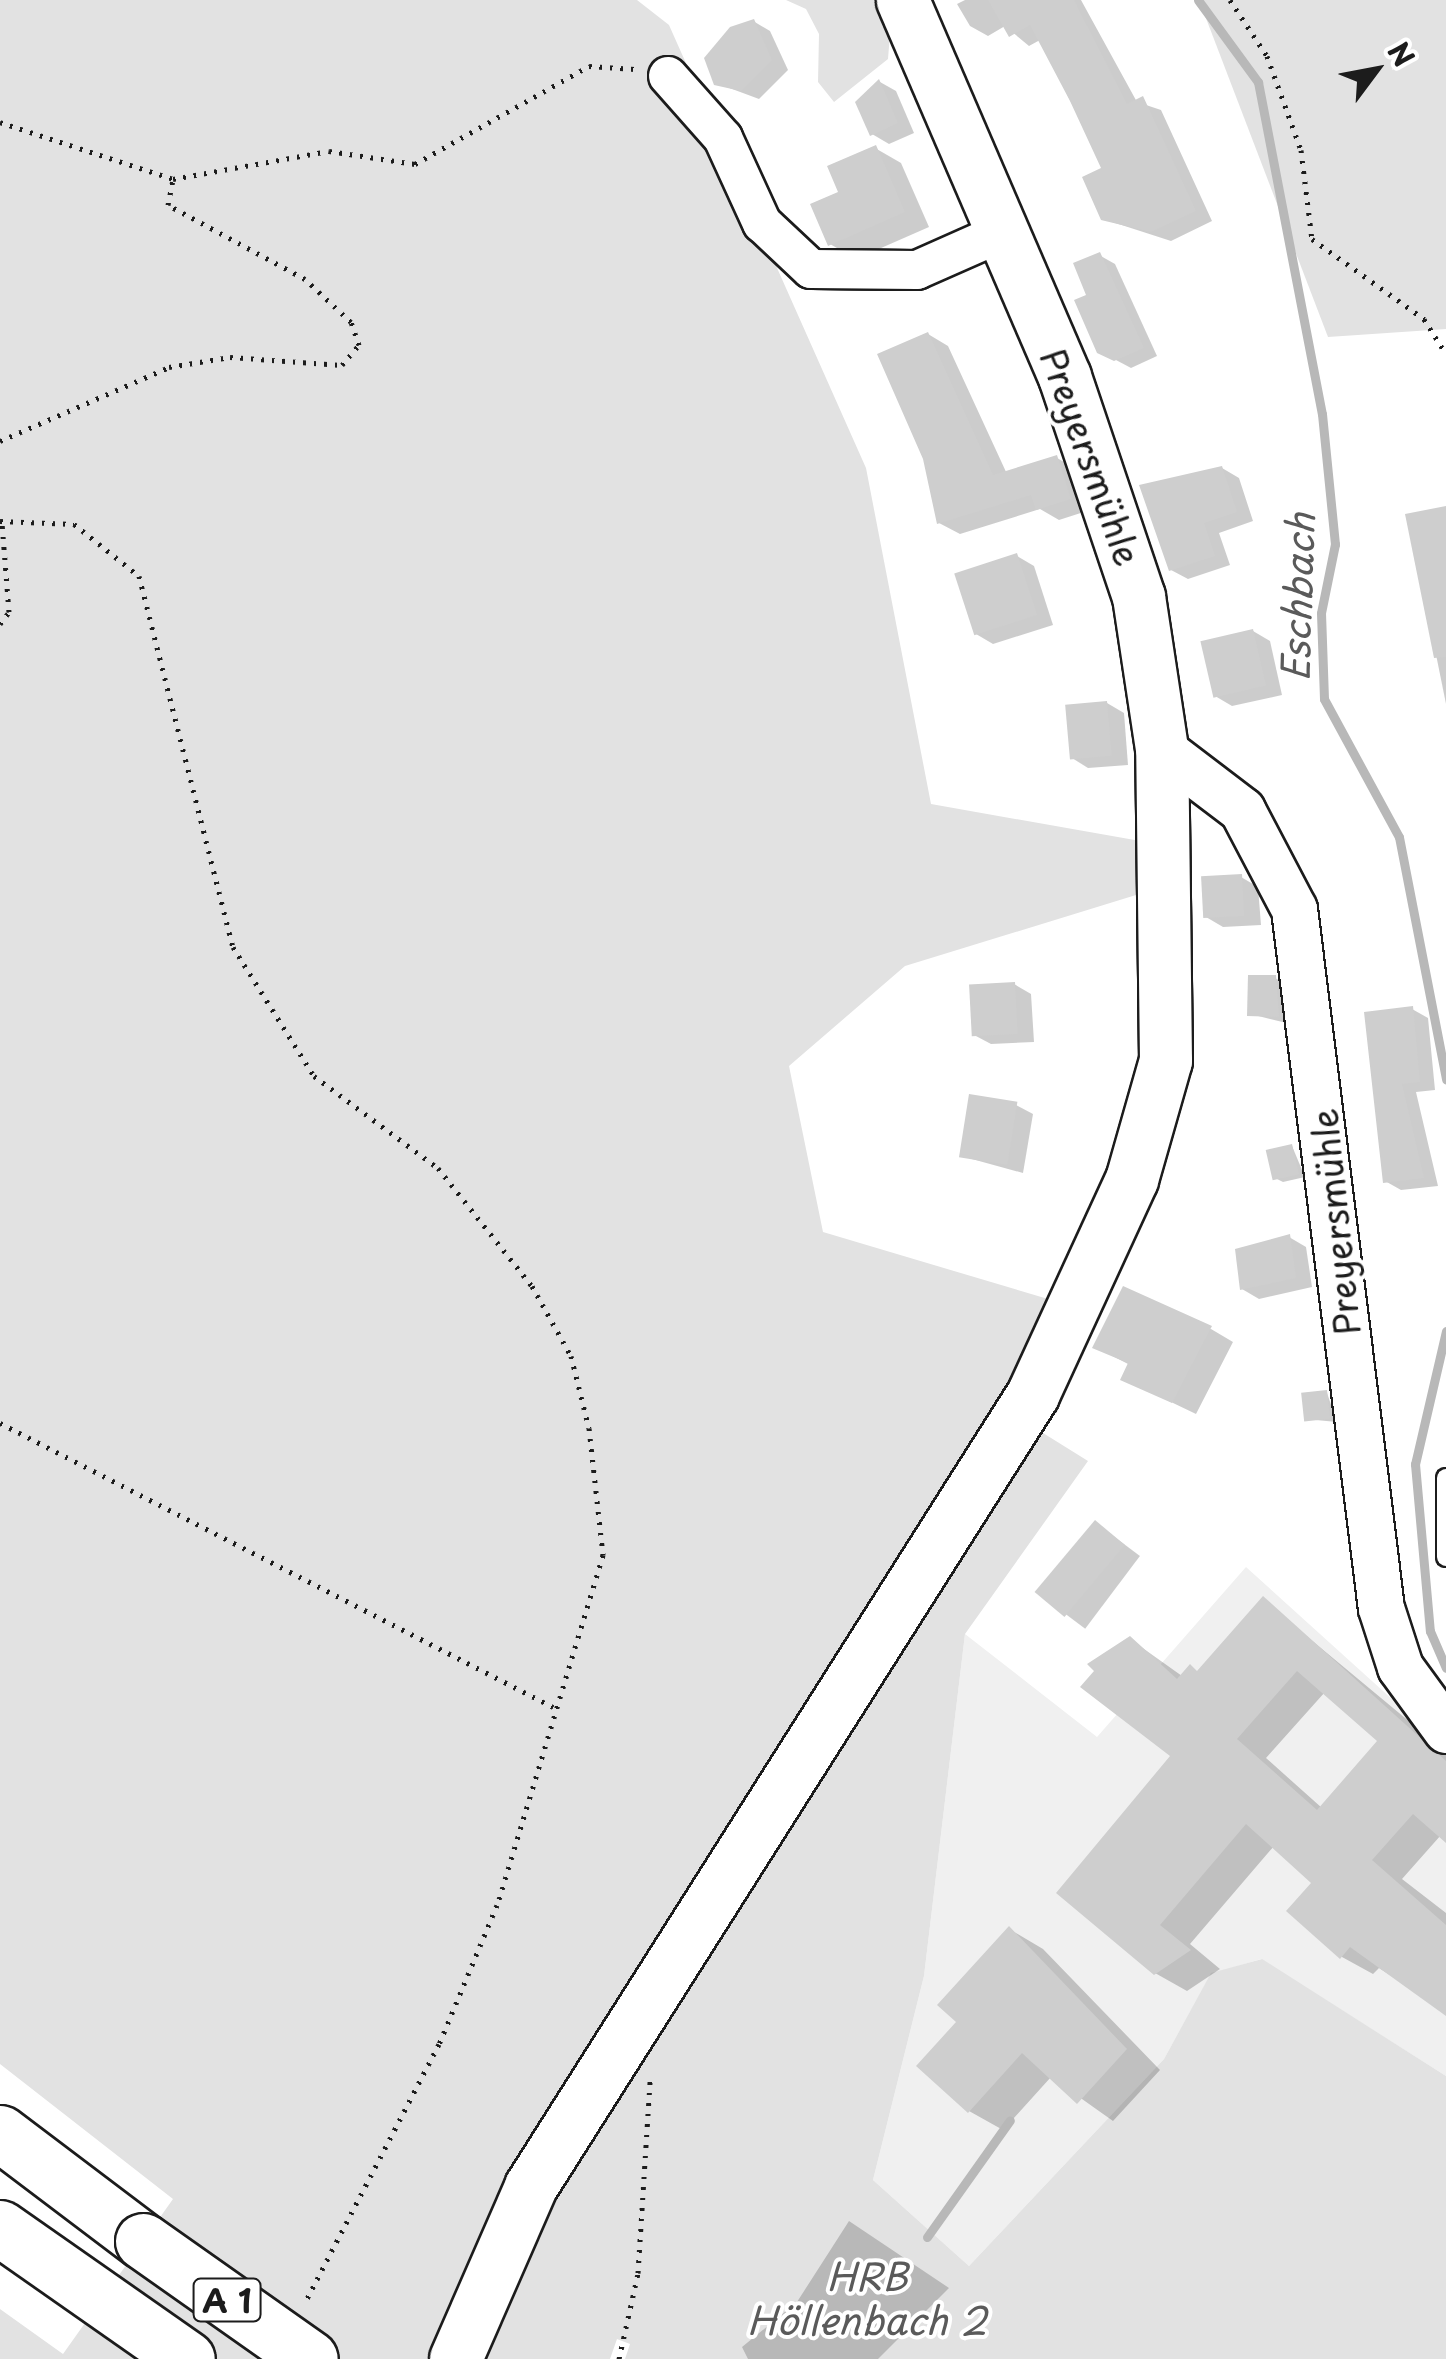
<!DOCTYPE html>
<html>
<head>
<meta charset="utf-8">
<style>
	body { margin:0 }
	#map { position:relative; width:1446px; height:2359px; overflow:hidden; background:#fff; font-family:"Playpen Sans",sans-serif }
	div>[style] { position:absolute }
	.built>* { inset:0; background:#f0f0f0 }
	.green>* { inset:0; background:#e2e2e2 }
	.water>* { inset:0; background:#b8b8b8 }
	.shadow>* { inset:0; background:#0003; transform-origin:0 0 }
	.stream>* { height:9px; margin:-4.5px; padding:0 4.5px; transform-origin:4.5px; border-radius:4.5px; background:#b8b8b8 }
	.building>* { inset:0; background:#cecece; transform-origin:0 0 }
	.path>* { height:5px; margin-top:-2.5px; transform-origin:0; background:repeating-linear-gradient(90deg,#1c1c1c 0 2.5px,transparent 0 10.5px) }
	.roads { filter:drop-shadow(2px 0 #1c1c1c) drop-shadow(-2px 0 #1c1c1c) drop-shadow(0 2px #1c1c1c) drop-shadow(0 -2px #1c1c1c) }
	.service>* { height:18px; margin:-9px; padding:0 9px; transform-origin:9px; border-radius:9px; background:#fff }
	.minor>* { height:38px; margin:-19px; padding:0 19px; transform-origin:19px; border-radius:19px; background:#fff }
	.tertiary>* { height:45px; margin:-22.5px; padding:0 22.5px; transform-origin:22.5px; border-radius:22.5px; background:#fff }
	.secondary>* { height:52px; margin:-26px; padding:0 26px; transform-origin:26px; border-radius:26px; background:#fff }
	.motorway>* { height:55px; margin:-27.5px; padding:0 27.5px; transform-origin:27.5px; border-radius:27.5px; background:#fff }
	.bridges { filter:drop-shadow(2px 0 #1c1c1c) drop-shadow(-2px 0 #1c1c1c) drop-shadow(0 2px #1c1c1c) drop-shadow(0 -2px #1c1c1c) }
	.motorway-bridge>* { height:55px; margin:-27.5px; padding:0 27.5px; transform-origin:27.5px; border-radius:27.5px; background:#fff }
	span { translate:-50% -50%; white-space:nowrap; text-align:center; line-height:1.15; -webkit-text-stroke:8px #fff; paint-order:stroke }
	.shield-label span { padding:2px 8px; background:#fff; border:2px solid; border-radius:8px; -webkit-text-stroke-width:0 }
	.shield-label { font-size:32px; color:#1c1c1c; font-weight:700 }
	.street-label { font-size:35px; color:#1c1c1c }
	.water-label { font-size:38px; color:#5a5a5a; font-style:italic }
	.north { position:absolute; left:1326px; top:20px; width:100px; height:100px; -webkit-text-stroke:8px #fff; paint-order:stroke; rotate:58deg; font-size:28px; font-weight:700; line-height:40px; text-align:center; color:#1c1c1c }
	.north::after { content:''; display:block; margin:auto; width:35px; height:45px; background:#1c1c1c; clip-path:polygon(50% 0,100% 100%,50% 72%,0 100%) }
</style>
</head>
<body>
<div id="map">
	<div class="built">
		<i style="clip-path:polygon(1246px 1567px,1446px 1748px,1446px 2076px,1261px 1959px,1211px 1974px,1164px 2059px,969px 2266px,873px 2180px,924px 1976px,965px 1634px,1097px 1737px)"></i>
	</div>
	<div class="green">
		<i style="clip-path:polygon(0 0,637px 0,669px 25px,866px 468px,931px 804px,1146px 842px,1149px 891px,905px 966px,789px 1066px,823px 1232px,1048px 1299px,1030px 1376px,439px 2359px,0 2359px,0 2309px,63px 2354px,173px 2199px,0 2064px)"></i>
		<i style="clip-path:polygon(786px 0,875px 0,890px 34px,888px 59px,834px 102px,818px 82px,819px 34px,806px 9px)"></i>
		<i style="clip-path:polygon(1199px 0,1446px 0,1446px 329px,1328px 337px)"></i>
		<i style="clip-path:polygon(1035px 1428px,1088px 1461px,965px 1634px,924px 1976px,873px 2180px,969px 2266px,1164px 2059px,1211px 1973px,1262px 1959px,1446px 2076px,1446px 2359px,625px 2359px,630px 2344px,617px 2339px,610px 2359px,480px 2359px,543px 2208px)"></i>
	</div>
	<div class="water">
		<i style="clip-path:polygon(849px 2221px,949px 2288px,878px 2359px,748px 2359px,742px 2347px,797px 2302px)"></i>
	</div>
	<div class="shadow">
		<i style="clip-path:polygon(965px 0,1081px 0,1137px 102px,1161px 110px,1212px 221px,1171px 241px,1103px 219px,1105px 170px,1040px 40px,1029px 46px,1005px 26px,988px 36px,970px 26px,957px 4px)"></i>
		<i style="clip-path:polygon(753px 21px,770px 31px,788px 70px,759px 99px,716px 83px)"></i>
		<i style="clip-path:polygon(880px 82px,896px 91px,914px 133px,889px 144px,872px 134px)"></i>
		<i style="clip-path:polygon(875px 148px,901px 163px,929px 227px,856px 259px,830px 244px)"></i>
		<i style="clip-path:polygon(1099px 255px,1115px 264px,1157px 356px,1131px 368px,1099px 351px,1089px 296px)"></i>
		<i style="clip-path:polygon(928px 334px,948px 346px,1007px 474px,1057px 458px,1078px 470px,1090px 510px,1059px 520px,1040px 509px,960px 534px,939px 523px,926px 458px)"></i>
		<i style="clip-path:polygon(1222px 468px,1239px 478px,1253px 521px,1219px 533px,1230px 565px,1188px 579px,1171px 570px)"></i>
		<i style="clip-path:polygon(1446px 509px,1446px 704px,1408px 516px)"></i>
		<i style="clip-path:polygon(1017px 556px,1034px 566px,1053px 625px,993px 644px,976px 634px)"></i>
		<i style="clip-path:polygon(1253px 631px,1270px 641px,1282px 695px,1232px 706px,1215px 696px)"></i>
		<i style="clip-path:polygon(1107px 703px,1124px 713px,1128px 765px,1088px 768px,1072px 758px)"></i>
		<i style="clip-path:polygon(1241px 877px,1258px 887px,1261px 925px,1223px 927px,1206px 917px)"></i>
		<i style="clip-path:polygon(1275px 978px,1292px 988px,1295px 1025px,1250px 1014px)"></i>
		<i style="clip-path:polygon(1014px 984px,1031px 994px,1034px 1042px,991px 1044px,974px 1035px)"></i>
		<i style="clip-path:polygon(1412px 1009px,1428px 1018px,1435px 1090px,1416px 1092px,1438px 1186px,1401px 1190px,1385px 1181px)"></i>
		<i style="clip-path:polygon(1016px 1105px,1033px 1114px,1023px 1173px,961px 1156px)"></i>
		<i style="clip-path:polygon(1292px 1146px,1305px 1177px,1283px 1182px,1275px 1178px)"></i>
		<i style="clip-path:polygon(1289px 1237px,1306px 1247px,1312px 1287px,1259px 1299px,1242px 1289px)"></i>
		<i style="clip-path:polygon(1211px 1329px,1233px 1342px,1196px 1414px,1123px 1379px,1130px 1365px,1095px 1347px)"></i>
		<i style="clip-path:polygon(1327px 1393px,1337px 1422px,1305px 1419px)"></i>
		<i style="left:1096px;top:1523px;width:55px;height:91px;rotate:37deg"></i>
		<i style="clip-path:polygon(evenodd,1263px 1600px,1446px 1752px,1446px 1840px,1441px 1835px,1402px 1879px,1446px 1913px,1446px 2011px,1379px 1968px,1373px 1974px,1342px 1957px,1314px 1883px,1274px 1846px,1190px 1944px,1220px 1969px,1187px 1991px,1155px 1973px,1173px 1756px,1130px 1639px,1182px 1676px,1199px 1673px,1263px 1600px,1325px 1692px,1381px 1741px,1322px 1808px,1266px 1758px,1325px 1692px)"></i>
		<i style="clip-path:polygon(1009px 1929px,1043px 1949px,1160px 2070px,1113px 2121px,1051px 2077px,1003px 2130px,969px 2111px,959px 2022px)"></i>
	</div>
	<div class="stream">
		<i style="left:1198px;top:0;width:102px;rotate:53.8deg"></i>
		<i style="left:1258px;top:82px;width:338px;rotate:79.1deg"></i>
		<i style="left:1322px;top:414px;width:131px;rotate:84.3deg"></i>
		<i style="left:1335px;top:544px;width:70px;rotate:101.5deg"></i>
		<i style="left:1321px;top:613px;width:86px;rotate:88deg"></i>
		<i style="left:1324px;top:699px;width:157px;rotate:61.5deg"></i>
		<i style="left:1399px;top:837px;width:247px;rotate:79deg"></i>
		<i style="left:1446px;top:1331px;width:137px;rotate:103.1deg"></i>
		<i style="left:1415px;top:1464px;width:168px;rotate:84.9deg"></i>
		<i style="left:1430px;top:1631px;width:40px;rotate:66.6deg"></i>
		<i style="left:927px;top:2237px;width:143px;rotate:-54.6deg"></i>
	</div>
	<div class="building">
		<i style="clip-path:polygon(988px 0,1074px 0,1127px 104px,1143px 96px,1196px 211px,1151px 232px,1101px 220px,1082px 177px,1101px 168px,1070px 101px,1030px 25px,1009px 37px)"></i>
		<i style="clip-path:polygon(754px 19px,772px 60px,741px 91px,714px 85px,704px 58px,730px 27px)"></i>
		<i style="clip-path:polygon(879px 79px,898px 123px,870px 136px,855px 102px)"></i>
		<i style="clip-path:polygon(876px 145px,905px 212px,828px 246px,810px 204px,838px 192px,827px 166px)"></i>
		<i style="clip-path:polygon(1100px 252px,1144px 348px,1114px 361px,1097px 353px,1074px 300px,1086px 295px,1073px 263px)"></i>
		<i style="clip-path:polygon(928px 332px,993px 475px,1057px 455px,1071px 499px,1036px 510px,1031px 495px,937px 524px,923px 459px,877px 354px)"></i>
		<i style="clip-path:polygon(1222px 466px,1237px 512px,1204px 523px,1215px 556px,1169px 571px,1139px 485px)"></i>
		<i style="clip-path:polygon(1446px 506px,1446px 657px,1434px 658px,1405px 514px)"></i>
		<i style="left:1017px;top:553px;width:65px;height:66px;rotate:72deg"></i>
		<i style="left:1253px;top:629px;width:58px;height:54px;rotate:77deg"></i>
		<i style="left:1107px;top:701px;width:55px;height:42px;rotate:85deg"></i>
		<i style="left:1242px;top:874px;width:42px;height:41px;rotate:87deg"></i>
		<i style="clip-path:polygon(1248px 975px,1276px 975px,1279px 1017px,1247px 1016px)"></i>
		<i style="left:1015px;top:982px;width:52px;height:46px;rotate:87deg"></i>
		<i style="clip-path:polygon(1413px 1006px,1420px 1082px,1402px 1084px,1424px 1178px,1383px 1183px,1364px 1012px)"></i>
		<i style="left:969px;top:1094px;width:49px;height:64px;rotate:9deg"></i>
		<i style="left:1292px;top:1144px;width:31px;height:27px;rotate:77deg"></i>
		<i style="clip-path:polygon(1290px 1234px,1296px 1278px,1240px 1290px,1235px 1249px)"></i>
		<i style="clip-path:polygon(1123px 1286px,1212px 1326px,1172px 1403px,1120px 1380px,1128px 1363px,1092px 1348px)"></i>
		<i style="left:1327px;top:1390px;width:29px;height:26px;rotate:84deg"></i>
		<i style="left:1095px;top:1520px;width:39px;height:94px;rotate:40deg"></i>
		<i style="clip-path:polygon(evenodd,1263px 1596px,1446px 1761px,1446px 1843px,1413px 1814px,1372px 1860px,1446px 1925px,1446px 2016px,1350px 1947px,1340px 1959px,1286px 1911px,1311px 1883px,1246px 1824px,1160px 1925px,1191px 1950px,1154px 1975px,1056px 1893px,1170px 1756px,1080px 1687px,1094px 1671px,1087px 1664px,1130px 1636px,1177px 1679px,1190px 1664px,1197px 1671px,1263px 1596px,1297px 1671px,1377px 1741px,1317px 1810px,1237px 1739px,1297px 1671px)"></i>
		<i style="clip-path:polygon(1009px 1926px,1127px 2049px,1077px 2104px,1022px 2053px,968px 2113px,916px 2066px,956px 2022px,937px 2005px)"></i>
	</div>
	<div class="path">
		<i style="left:1230px;top:0;width:67px;rotate:56.5deg"></i>
		<i style="left:1267px;top:56px;width:100px;rotate:70.1deg"></i>
		<i style="left:1301px;top:150px;width:90px;rotate:83deg"></i>
		<i style="left:1312px;top:239px;width:138px;rotate:35.5deg"></i>
		<i style="left:1424px;top:319px;width:41px;rotate:57.8deg"></i>
		<i style="left:0;top:122px;width:182px;rotate:18.2deg"></i>
		<i style="left:0;top:441px;width:184px;rotate:-23.6deg"></i>
		<i style="left:169px;top:367px;width:62px;rotate:-9.3deg"></i>
		<i style="left:230px;top:357px;width:112px;rotate:4.1deg"></i>
		<i style="left:342px;top:365px;width:26px;rotate:-50deg"></i>
		<i style="left:359px;top:345px;width:24px;rotate:-109deg"></i>
		<i style="left:351px;top:322px;width:63px;rotate:-136.9deg"></i>
		<i style="left:305px;top:279px;width:156px;rotate:-151.6deg"></i>
		<i style="left:168px;top:205px;width:26px;rotate:-79deg"></i>
		<i style="left:173px;top:179px;width:158px;rotate:-10.2deg"></i>
		<i style="left:329px;top:151px;width:87px;rotate:8.6deg"></i>
		<i style="left:415px;top:164px;width:200px;rotate:-29.4deg"></i>
		<i style="left:589px;top:66px;width:46px;rotate:3.7deg"></i>
		<i style="left:0;top:521px;width:74px;rotate:2.3deg"></i>
		<i style="left:74px;top:524px;width:83px;rotate:38.7deg"></i>
		<i style="left:139px;top:576px;width:383px;rotate:75.8deg"></i>
		<i style="left:233px;top:947px;width:152px;rotate:57.9deg"></i>
		<i style="left:314px;top:1076px;width:154px;rotate:36.6deg"></i>
		<i style="left:438px;top:1168px;width:151px;rotate:51.5deg"></i>
		<i style="left:532px;top:1286px;width:80px;rotate:60.9deg"></i>
		<i style="left:571px;top:1356px;width:74px;rotate:76deg"></i>
		<i style="left:589px;top:1428px;width:128px;rotate:83.7deg"></i>
		<i style="left:603px;top:1555px;width:366px;rotate:106.8deg"></i>
		<i style="left:497px;top:1905px;width:151px;rotate:112.6deg"></i>
		<i style="left:439px;top:2044px;width:291px;rotate:117.4deg"></i>
		<i style="left:0;top:624px;width:15px;rotate:-53deg"></i>
		<i style="left:9px;top:612px;width:88px;rotate:-94.5deg"></i>
		<i style="left:0;top:1423px;width:622px;rotate:27.18deg"></i>
		<i style="left:619px;top:2359px;width:88px;rotate:-77.5deg"></i>
		<i style="left:638px;top:2273px;width:193px;rotate:-86.4deg"></i>
	</div>
	<div class="roads">
		<div class="service">
			<i style="left:1446px;top:1478px;width:79px;rotate:90deg"></i>
		</div>
		<div class="minor">
			<i style="left:668px;top:76px;width:83px;rotate:48.4deg"></i>
			<i style="left:723px;top:138px;width:94px;rotate:65.4deg"></i>
			<i style="left:762px;top:223px;width:67px;rotate:43.2deg"></i>
			<i style="left:811px;top:269px;width:106px;rotate:0.5deg"></i>
			<i style="left:917px;top:270px;width:96px;rotate:-23.9deg"></i>
		</div>
		<div class="tertiary">
			<i style="left:1162px;top:749px;width:101px;rotate:37.3deg"></i>
			<i style="left:1242px;top:810px;width:112px;rotate:62.3deg"></i>
			<i style="left:1294px;top:909px;width:704px;rotate:82.91deg"></i>
			<i style="left:1381px;top:1608px;width:62px;rotate:72.1deg"></i>
			<i style="left:1400px;top:1667px;width:78px;rotate:53.9deg"></i>
		</div>
		<div class="secondary">
			<i style="left:456px;top:2359px;width:188px;rotate:-66.4deg"></i>
			<i style="left:531px;top:2187px;width:938px;rotate:-57.63deg"></i>
			<i style="left:1033px;top:1395px;width:237px;rotate:-65.3deg"></i>
			<i style="left:1132px;top:1180px;width:124px;rotate:-74.1deg"></i>
			<i style="left:1166px;top:1061px;width:312px;rotate:-90.7deg"></i>
			<i style="left:1162px;top:749px;width:154px;rotate:-98.6deg"></i>
			<i style="left:1139px;top:597px;width:232px;rotate:-108.6deg"></i>
			<i style="left:1065px;top:377px;width:410px;rotate:-113.3deg"></i>
		</div>
		<div class="motorway">
			<i style="left:0;top:2133px;width:179px;rotate:37.1deg"></i>
			<i style="left:0;top:2228px;width:228px;rotate:35deg"></i>
		</div>
	</div>
	<div class="bridges">
		<div class="motorway-bridge">
			<i style="left:143px;top:2241px;width:204px;rotate:35.2deg"></i>
		</div>
	</div>
	<div class="shield-label">
		<span style="left:227px;top:2300px">A 1</span>
	</div>
	<div class="street-label">
		<span style="left:1091px;top:457px;rotate:70deg">Preyersmühle</span>
		<span style="left:1335px;top:1222px;rotate:-96deg">Preyersmühle</span>
	</div>
	<div class="water-label">
		<span style="left:1297px;top:597px;rotate:-88deg">Eschbach</span>
		<span style="left:867px;top:2298px">HRB<br>Höllenbach 2</span>
	</div>
	<div class="north">N</div>
</div>
</body>
</html>
